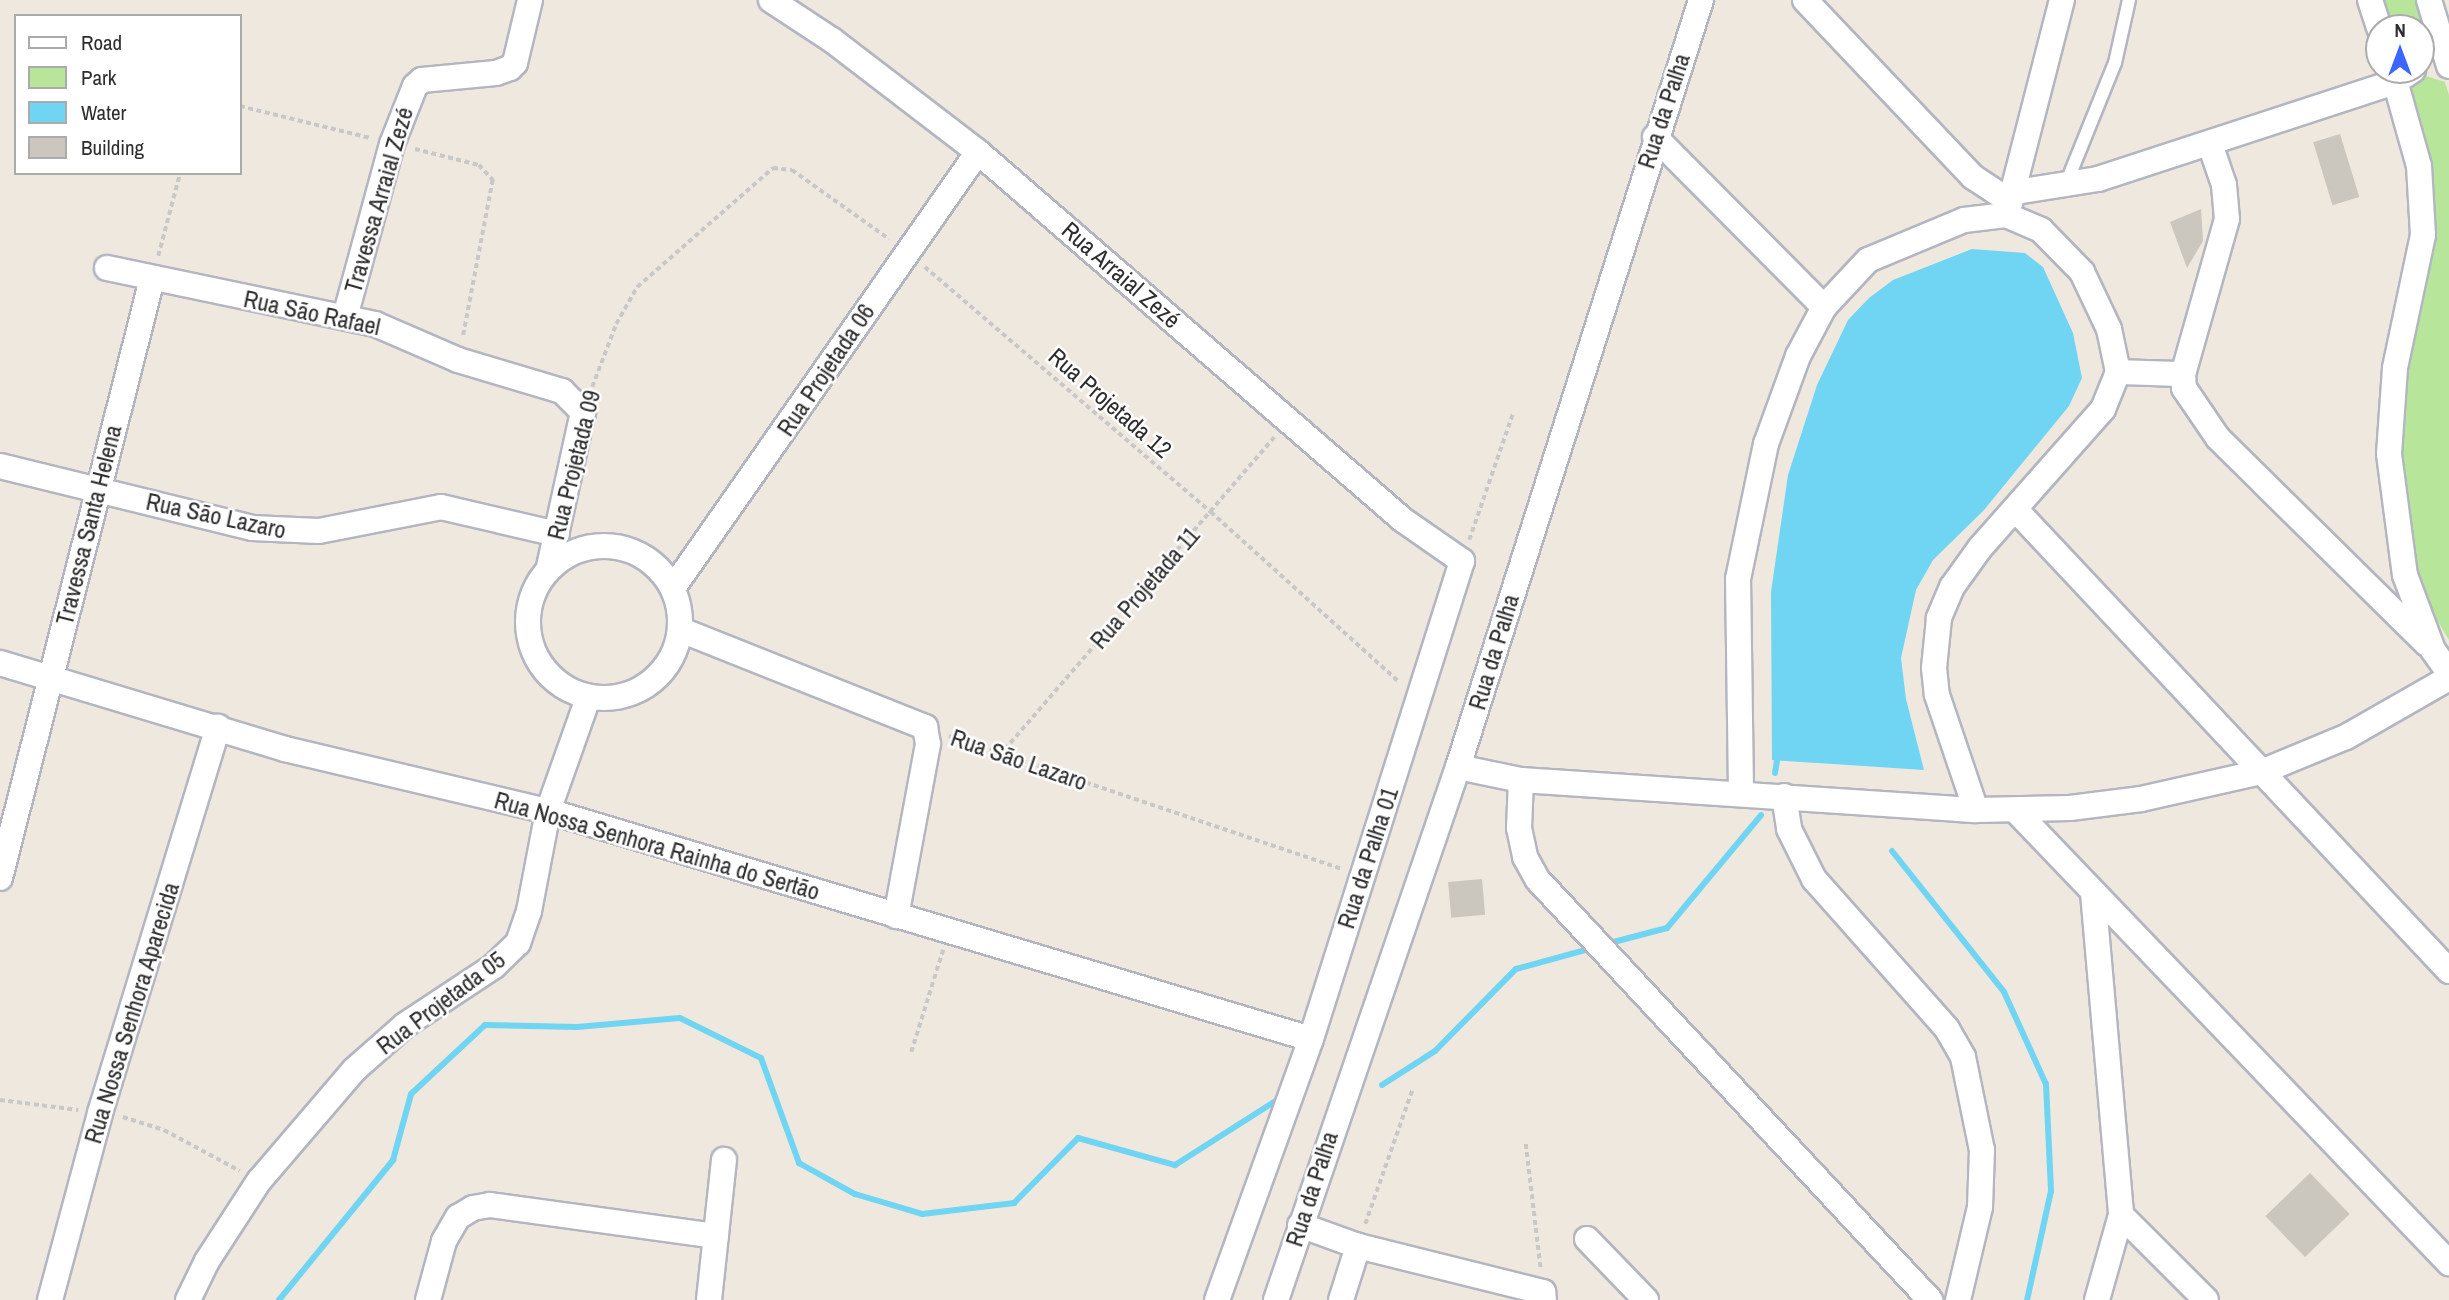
<!DOCTYPE html>
<html>
<head>
<meta charset="utf-8">
<style>
	body { margin:0 }
	#map { position:relative; width:2449px; height:1300px; overflow:hidden; background:#efe8df; font-family:"Archivo Narrow",sans-serif }
	div>[style] { position:absolute }
	.green>* { inset:0; background:#b7e69b }
	.water>* { inset:0; background:#70d4f3 }
	.stream>* { height:6px; margin:-3px; padding:0 3px; transform-origin:3px; border-radius:3px; background:#70d4f3 }
	.building>* { inset:0; background:#cbc6be; transform-origin:0 0 }
	.path>* { height:3.5px; margin-top:-1.75px; transform-origin:0; background:repeating-linear-gradient(90deg,#c8c8c8 0 5px,transparent 0 8.5px) }
	.roads { filter:drop-shadow(2px 0 #b3b6c1) drop-shadow(-2px 0 #b3b6c1) drop-shadow(0 2px #b3b6c1) drop-shadow(0 -2px #b3b6c1) }
	.lane>* { height:12px; margin:-6px; padding:0 6px; transform-origin:6px; border-radius:6px; background:#fff }
	.street>* { height:24px; margin:-12px; padding:0 12px; transform-origin:12px; border-radius:12px; background:#fff }
	.street>.ring { margin:-12px; padding:0; box-sizing:content-box; background:none; border:24px solid #fff; border-radius:50% }
	span { translate:-50% -50%; white-space:nowrap; text-align:center; line-height:1.15; -webkit-text-stroke:5px #fff; paint-order:stroke }
	.street-label { font-size:24px; color:#2d2d2d }
	.legend { position:absolute; left:14px; top:14px; width:228px; height:161px; box-sizing:border-box; background:#fff; border:2px solid #ababab; margin:0; padding:9px 12px; list-style:none; font-size:21px; color:#2d2d2d }
	.legend li { display:flex; align-items:center; gap:14px; height:35px }
	.legend b { width:35px; border:2px solid #ababab }
	.north { position:absolute; left:2365px; top:14px; width:70px; height:70px; box-sizing:border-box; background:#fff; border:2px solid #ababab; border-radius:50%; rotate:0deg; font-size:19px; font-weight:700; line-height:28px; text-align:center; color:#2d2d2d }
	.north::after { content:''; display:block; margin:auto; width:24px; height:32px; background:#3c66ff; clip-path:polygon(50% 0,100% 100%,50% 72%,0 100%) }
</style>
</head>
<body>
<div id="map">
	<div class="green">
		<i style="clip-path:polygon(2382px 0,2419px 0,2432px 43px,2430px 51px,2421px 55px,2421px 28px,2391px 28px)"></i>
		<i style="clip-path:polygon(2426px 76px,2445px 82px,2449px 95px,2449px 640px,2426px 602px,2401px 497px,2398px 407px,2431px 240px,2411px 97px,2412px 86px)"></i>
	</div>
	<div class="water">
		<i style="clip-path:polygon(1972px 249px,2025px 253px,2043px 267px,2073px 333px,2082px 378px,2069px 406px,1984px 510px,1933px 560px,1916px 590px,1901px 658px,1906px 699px,1924px 770px,1772px 760px,1771px 592px,1788px 475px,1817px 385px,1848px 320px,1869px 298px,1893px 280px)"></i>
	</div>
	<div class="stream">
		<i style="left:1775px;top:773px;width:19px;rotate:-81deg"></i>
		<i style="left:1892px;top:851px;width:180px;rotate:51.5deg"></i>
		<i style="left:2004px;top:992px;width:101px;rotate:65.5deg"></i>
		<i style="left:2046px;top:1084px;width:107px;rotate:87.3deg"></i>
		<i style="left:2051px;top:1191px;width:112px;rotate:102.4deg"></i>
		<i style="left:1606px;top:944px;width:63px;rotate:-14.7deg"></i>
		<i style="left:1667px;top:928px;width:147px;rotate:-50.2deg"></i>
		<i style="left:1382px;top:1085px;width:63px;rotate:-32.7deg"></i>
		<i style="left:1435px;top:1051px;width:115px;rotate:-45.4deg"></i>
		<i style="left:1516px;top:969px;width:80px;rotate:-15.3deg"></i>
		<i style="left:279px;top:1300px;width:181px;rotate:-50.8deg"></i>
		<i style="left:393px;top:1160px;width:68px;rotate:-74.7deg"></i>
		<i style="left:411px;top:1094px;width:101px;rotate:-43deg"></i>
		<i style="left:485px;top:1025px;width:92px;rotate:1.2deg"></i>
		<i style="left:577px;top:1027px;width:103px;rotate:-5deg"></i>
		<i style="left:680px;top:1018px;width:90px;rotate:26.3deg"></i>
		<i style="left:761px;top:1058px;width:112px;rotate:70.1deg"></i>
		<i style="left:799px;top:1163px;width:64px;rotate:29deg"></i>
		<i style="left:855px;top:1194px;width:70px;rotate:16.6deg"></i>
		<i style="left:922px;top:1214px;width:93px;rotate:-6.8deg"></i>
		<i style="left:1014px;top:1203px;width:91px;rotate:-45.4deg"></i>
		<i style="left:1078px;top:1138px;width:101px;rotate:15.6deg"></i>
		<i style="left:1175px;top:1165px;width:121px;rotate:-32.5deg"></i>
	</div>
	<div class="building">
		<i style="left:2340px;top:134px;width:66px;height:28px;rotate:73deg"></i>
		<i style="clip-path:polygon(2201px 209px,2203px 241px,2187px 268px,2170px 222px)"></i>
		<i style="left:1482px;top:879px;width:36px;height:34px;rotate:85deg"></i>
		<i style="left:2310px;top:1173px;width:57px;height:62px;rotate:46deg"></i>
	</div>
	<div class="path">
		<i style="left:240px;top:106px;width:134px;rotate:13.8deg"></i>
		<i style="left:415px;top:149px;width:66px;rotate:14deg"></i>
		<i style="left:479px;top:165px;width:21px;rotate:47deg"></i>
		<i style="left:493px;top:180px;width:160px;rotate:100.8deg"></i>
		<i style="left:158px;top:256px;width:86px;rotate:-75.2deg"></i>
		<i style="left:925px;top:267px;width:377px;rotate:40.6deg"></i>
		<i style="left:1211px;top:512px;width:253px;rotate:42.1deg"></i>
		<i style="left:592px;top:387px;width:67px;rotate:-69.1deg"></i>
		<i style="left:616px;top:324px;width:43px;rotate:-60.4deg"></i>
		<i style="left:637px;top:287px;width:181px;rotate:-41.2deg"></i>
		<i style="left:773px;top:168px;width:19px;rotate:6deg"></i>
		<i style="left:792px;top:170px;width:119px;rotate:35.4deg"></i>
		<i style="left:1469px;top:540px;width:134px;rotate:-70.9deg"></i>
		<i style="left:949px;top:736px;width:413px;rotate:18.7deg"></i>
		<i style="left:999px;top:756px;width:421px;rotate:-49.2deg"></i>
		<i style="left:911px;top:1052px;width:107px;rotate:-72.6deg"></i>
		<i style="left:0;top:1100px;width:79px;rotate:7.3deg"></i>
		<i style="left:123px;top:1117px;width:43px;rotate:17.6deg"></i>
		<i style="left:164px;top:1130px;width:86px;rotate:28.3deg"></i>
		<i style="left:1526px;top:1144px;width:126px;rotate:83.2deg"></i>
		<i style="left:1365px;top:1224px;width:144px;rotate:-70.6deg"></i>
	</div>
	<div class="roads">
		<div class="lane">
			<i style="left:2066px;top:184px;width:131px;rotate:-68deg"></i>
			<i style="left:2115px;top:63px;width:65px;rotate:-77.5deg"></i>
		</div>
		<div class="street">
			<i style="left:771px;top:0;width:73px;rotate:33.3deg"></i>
			<i style="left:832px;top:40px;width:184px;rotate:37.5deg"></i>
			<i style="left:978px;top:152px;width:562px;rotate:40.89deg"></i>
			<i style="left:1403px;top:520px;width:72px;rotate:34.8deg"></i>
			<i style="left:1462px;top:561px;width:501px;rotate:107.53deg"></i>
			<i style="left:1311px;top:1039px;width:277px;rotate:109.8deg"></i>
			<i style="left:1805px;top:0;width:244px;rotate:46.5deg"></i>
			<i style="left:1973px;top:177px;width:45px;rotate:33.3deg"></i>
			<i style="left:2370px;top:0;width:29px;rotate:72deg"></i>
			<i style="left:2429px;top:0;width:69px;rotate:73.1deg"></i>
			<i style="left:2392px;top:70px;width:100px;rotate:74.3deg"></i>
			<i style="left:2419px;top:166px;width:69px;rotate:86.7deg"></i>
			<i style="left:2423px;top:235px;width:136px;rotate:101.9deg"></i>
			<i style="left:2395px;top:368px;width:86px;rotate:94deg"></i>
			<i style="left:2389px;top:454px;width:122px;rotate:82.5deg"></i>
			<i style="left:2405px;top:575px;width:80px;rotate:69.5deg"></i>
			<i style="left:2433px;top:650px;width:28px;rotate:55deg"></i>
			<i style="left:1655px;top:137px;width:240px;rotate:45.2deg"></i>
			<i style="left:2210px;top:144px;width:43px;rotate:71.1deg"></i>
			<i style="left:2224px;top:185px;width:34px;rotate:85deg"></i>
			<i style="left:2227px;top:219px;width:161px;rotate:105.8deg"></i>
			<i style="left:2183px;top:374px;width:14px;rotate:86deg"></i>
			<i style="left:2184px;top:388px;width:60px;rotate:55.8deg"></i>
			<i style="left:2218px;top:438px;width:293px;rotate:44.6deg"></i>
			<i style="left:2016px;top:192px;width:83px;rotate:-9deg"></i>
			<i style="left:2098px;top:179px;width:312px;rotate:-18.1deg"></i>
			<i style="left:2395px;top:82px;width:22px;rotate:-34deg"></i>
			<i style="left:2009px;top:206px;width:213px;rotate:-75.6deg"></i>
			<i style="left:107px;top:268px;width:274px;rotate:11.8deg"></i>
			<i style="left:375px;top:324px;width:90px;rotate:23.4deg"></i>
			<i style="left:458px;top:360px;width:109px;rotate:16.6deg"></i>
			<i style="left:562px;top:391px;width:30px;rotate:45deg"></i>
			<i style="left:583px;top:412px;width:159px;rotate:102.4deg"></i>
			<i style="left:345px;top:317px;width:179px;rotate:-74.8deg"></i>
			<i style="left:392px;top:144px;width:62px;rotate:-68.4deg"></i>
			<i style="left:415px;top:86px;width:9px;rotate:-41deg"></i>
			<i style="left:422px;top:80px;width:74px;rotate:-5.4deg"></i>
			<i style="left:496px;top:73px;width:15px;rotate:-20deg"></i>
			<i style="left:510px;top:68px;width:7px;rotate:-45deg"></i>
			<i style="left:515px;top:63px;width:65px;rotate:-76.6deg"></i>
			<i style="left:2118px;top:372px;width:65px;rotate:1.8deg"></i>
			<i style="left:0;top:466px;width:260px;rotate:13.8deg"></i>
			<i style="left:252px;top:528px;width:67px;rotate:2.6deg"></i>
			<i style="left:319px;top:531px;width:124px;rotate:-11.1deg"></i>
			<i style="left:441px;top:507px;width:119px;rotate:13.1deg"></i>
			<i style="left:2015px;top:509px;width:634px;rotate:46.79deg"></i>
			<i class="ring" style="left:528px;top:546px;width:128px;height:128px"></i>
			<i style="left:673px;top:588px;width:532px;rotate:-55.03deg"></i>
			<i style="left:681px;top:630px;width:263px;rotate:21.7deg"></i>
			<i style="left:925px;top:727px;width:17px;rotate:80deg"></i>
			<i style="left:928px;top:744px;width:175px;rotate:100.5deg"></i>
			<i style="left:0;top:663px;width:298px;rotate:16.8deg"></i>
			<i style="left:285px;top:749px;width:270px;rotate:13.3deg"></i>
			<i style="left:548px;top:811px;width:796px;rotate:16.64deg"></i>
			<i style="left:1458px;top:767px;width:64px;rotate:11.7deg"></i>
			<i style="left:1521px;top:780px;width:456px;rotate:3.8deg"></i>
			<i style="left:1976px;top:810px;width:94px;rotate:-1.2deg"></i>
			<i style="left:2070px;top:808px;width:72px;rotate:-7.2deg"></i>
			<i style="left:2141px;top:799px;width:123px;rotate:-12.7deg"></i>
			<i style="left:2261px;top:772px;width:92px;rotate:-22.4deg"></i>
			<i style="left:2346px;top:737px;width:119px;rotate:-29.8deg"></i>
			<i style="left:1521px;top:780px;width:48px;rotate:92.4deg"></i>
			<i style="left:1519px;top:828px;width:30px;rotate:78deg"></i>
			<i style="left:1525px;top:857px;width:26px;rotate:61deg"></i>
			<i style="left:1538px;top:880px;width:575px;rotate:46.97deg"></i>
			<i style="left:1741px;top:791px;width:212px;rotate:-90.8deg"></i>
			<i style="left:1738px;top:579px;width:138px;rotate:-78.3deg"></i>
			<i style="left:1766px;top:444px;width:94px;rotate:-70deg"></i>
			<i style="left:1798px;top:356px;width:55px;rotate:-62deg"></i>
			<i style="left:1824px;top:307px;width:64px;rotate:-46.9deg"></i>
			<i style="left:1868px;top:260px;width:104px;rotate:-22.6deg"></i>
			<i style="left:1964px;top:220px;width:42px;rotate:-6.8deg"></i>
			<i style="left:2006px;top:215px;width:38px;rotate:23deg"></i>
			<i style="left:2041px;top:230px;width:59px;rotate:45.7deg"></i>
			<i style="left:2082px;top:272px;width:63px;rotate:64.7deg"></i>
			<i style="left:2109px;top:329px;width:44px;rotate:78.2deg"></i>
			<i style="left:2118px;top:372px;width:40px;rotate:112deg"></i>
			<i style="left:2103px;top:409px;width:186px;rotate:131.5deg"></i>
			<i style="left:1980px;top:548px;width:48px;rotate:125.7deg"></i>
			<i style="left:1952px;top:587px;width:34px;rotate:113deg"></i>
			<i style="left:1939px;top:618px;width:50px;rotate:95.7deg"></i>
			<i style="left:1934px;top:668px;width:27px;rotate:84deg"></i>
			<i style="left:1937px;top:695px;width:121px;rotate:71.3deg"></i>
			<i style="left:1784px;top:796px;width:33px;rotate:81deg"></i>
			<i style="left:1789px;top:829px;width:56px;rotate:63.4deg"></i>
			<i style="left:1814px;top:879px;width:200px;rotate:48.4deg"></i>
			<i style="left:1947px;top:1029px;width:32px;rotate:60deg"></i>
			<i style="left:1963px;top:1057px;width:95px;rotate:78.5deg"></i>
			<i style="left:1982px;top:1150px;width:57px;rotate:92deg"></i>
			<i style="left:1980px;top:1207px;width:96px;rotate:103.3deg"></i>
			<i style="left:2017px;top:812px;width:625px;rotate:46.23deg"></i>
			<i style="left:0;top:878px;width:618px;rotate:-75.76deg"></i>
			<i style="left:2093px;top:893px;width:323px;rotate:85deg"></i>
			<i style="left:2121px;top:1215px;width:88px;rotate:105.8deg"></i>
			<i style="left:2121px;top:1215px;width:120px;rotate:45deg"></i>
			<i style="left:1300px;top:1225px;width:62px;rotate:19.9deg"></i>
			<i style="left:1358px;top:1246px;width:191px;rotate:14deg"></i>
			<i style="left:1543px;top:1292px;width:8px;rotate:83deg"></i>
			<i style="left:1587px;top:1239px;width:85px;rotate:46deg"></i>
			<i style="left:50px;top:1300px;width:194px;rotate:-75deg"></i>
			<i style="left:100px;top:1113px;width:404px;rotate:-73deg"></i>
			<i style="left:188px;top:1300px;width:43px;rotate:-64deg"></i>
			<i style="left:207px;top:1261px;width:95px;rotate:-57deg"></i>
			<i style="left:259px;top:1181px;width:146px;rotate:-49.4deg"></i>
			<i style="left:354px;top:1070px;width:68px;rotate:-41.4deg"></i>
			<i style="left:405px;top:1025px;width:107px;rotate:-33.5deg"></i>
			<i style="left:494px;top:966px;width:33px;rotate:-44deg"></i>
			<i style="left:518px;top:943px;width:34px;rotate:-71deg"></i>
			<i style="left:529px;top:911px;width:102px;rotate:-79.2deg"></i>
			<i style="left:548px;top:811px;width:120px;rotate:-70.5deg"></i>
			<i style="left:428px;top:1300px;width:61px;rotate:-74.8deg"></i>
			<i style="left:444px;top:1241px;width:28px;rotate:-60deg"></i>
			<i style="left:458px;top:1217px;width:17px;rotate:-31deg"></i>
			<i style="left:473px;top:1208px;width:17px;rotate:-10deg"></i>
			<i style="left:490px;top:1205px;width:228px;rotate:7.8deg"></i>
			<i style="left:709px;top:1300px;width:141px;rotate:-83.9deg"></i>
			<i style="left:1276px;top:1300px;width:563px;rotate:-71.15deg"></i>
			<i style="left:1458px;top:767px;width:805px;rotate:-72.42deg"></i>
			<i style="left:1341px;top:1300px;width:57px;rotate:-72.5deg"></i>
		</div>
	</div>
	<div class="street-label">
		<span style="left:1664px;top:111px;rotate:-72deg">Rua da Palha</span>
		<span style="left:379px;top:200px;rotate:-74deg">Travessa Arraial Zezé</span>
		<span style="left:1121px;top:275px;rotate:41deg">Rua Arraial Zezé</span>
		<span style="left:312px;top:313px;rotate:12deg">Rua São Rafael</span>
		<span style="left:826px;top:370px;rotate:-56deg">Rua Projetada 06</span>
		<span style="left:1110px;top:403px;rotate:41deg">Rua Projetada 12</span>
		<span style="left:574px;top:465px;rotate:-76deg">Rua Projetada 09</span>
		<span style="left:216px;top:516px;rotate:12deg">Rua São Lazaro</span>
		<span style="left:89px;top:525px;rotate:-76deg">Travessa Santa Helena</span>
		<span style="left:1145px;top:588px;rotate:-49deg">Rua Projetada 11</span>
		<span style="left:1494px;top:652px;rotate:-73deg">Rua da Palha</span>
		<span style="left:1019px;top:760px;rotate:19deg">Rua São Lazaro</span>
		<span style="left:657px;top:846px;rotate:16deg">Rua Nossa Senhora Rainha do Sertão</span>
		<span style="left:1368px;top:858px;rotate:-72deg">Rua da Palha 01</span>
		<span style="left:441px;top:1003px;rotate:-37deg">Rua Projetada 05</span>
		<span style="left:132px;top:1013px;rotate:-73deg">Rua Nossa Senhora Aparecida</span>
		<span style="left:1312px;top:1189px;rotate:-72deg">Rua da Palha</span>
	</div>
	<ul class="legend">
	<li><b style="height:9px;background:#fff"></b>Road</li>
	<li><b style="height:19px;background:#b7e69b"></b>Park</li>
	<li><b style="height:19px;background:#70d4f3"></b>Water</li>
	<li><b style="height:19px;background:#cbc6be"></b>Building</li>
	</ul>
	<div class="north">N</div>
</div>
</body>
</html>
